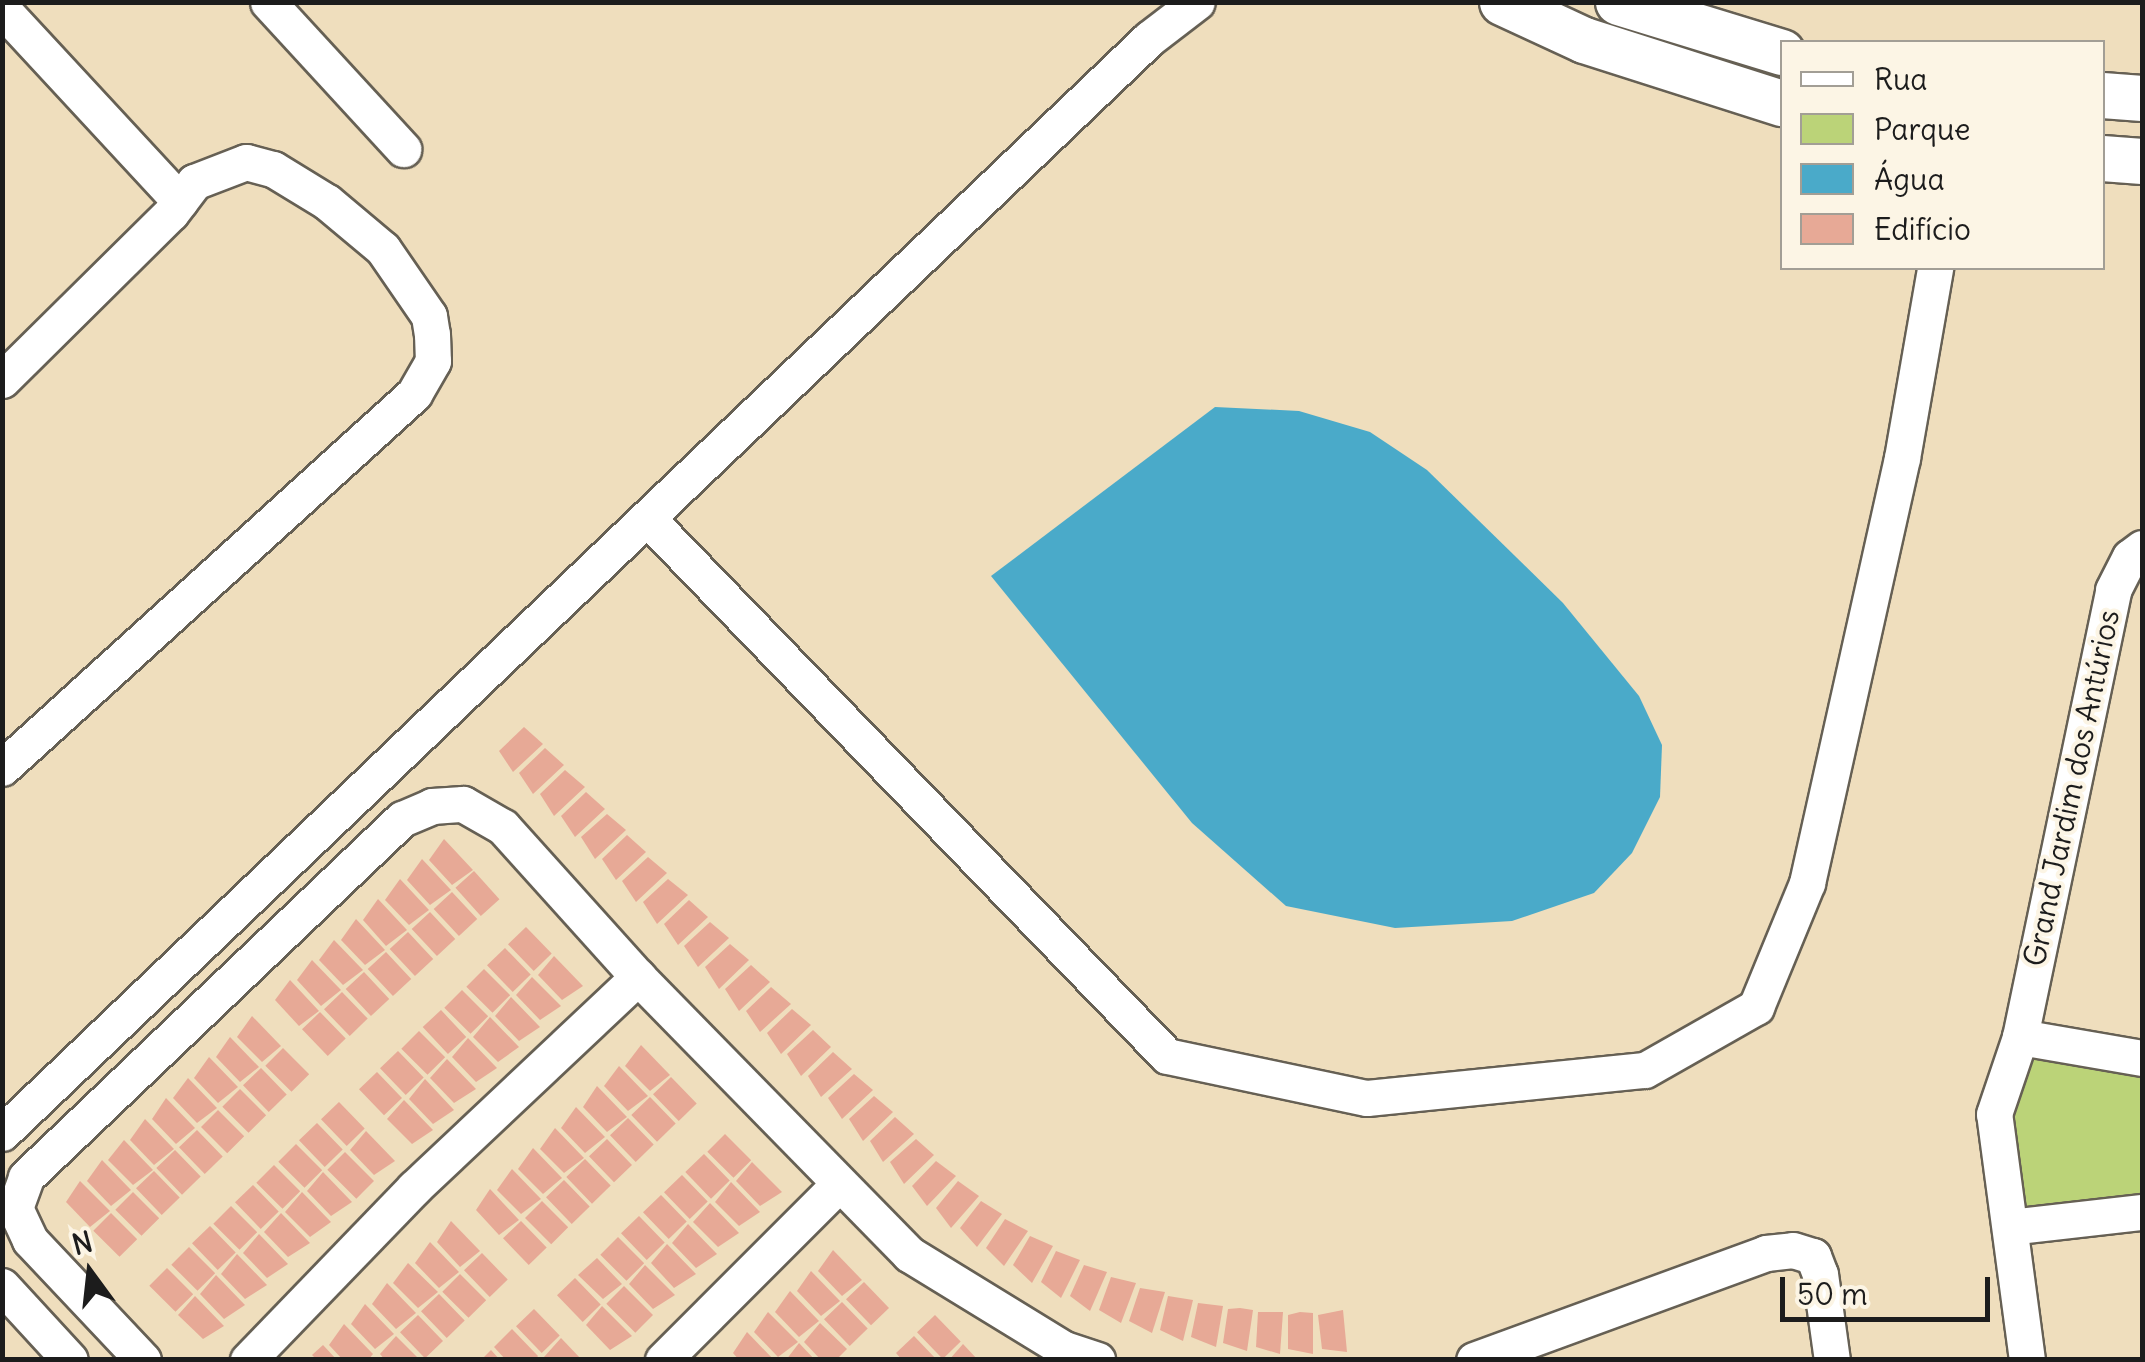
<!DOCTYPE html>
<html>
<head>
<meta charset="utf-8">
<style>
	body { margin:0 }
	#map { position:relative; width:2145px; height:1362px; overflow:hidden; background:#efdebd; font-family:Delius,sans-serif }
	div>[style] { position:absolute }
	.green>* { inset:0; background:#bbd378 }
	.water>* { inset:0; background:#4aaac9 }
	.building>* { inset:0; background:#e7a996; transform-origin:0 0 }
	.roads { filter:drop-shadow(2px 0 #666054) drop-shadow(-2px 0 #666054) drop-shadow(0 2px #666054) drop-shadow(0 -2px #666054) }
	.minor>* { height:35px; margin:-17.5px; padding:0 17.5px; transform-origin:17.5px; border-radius:17.5px; background:#fff }
	.major>* { height:45px; margin:-22.5px; padding:0 22.5px; transform-origin:22.5px; border-radius:22.5px; background:#fff }
	span { translate:-50% -50%; white-space:nowrap; text-align:center; line-height:1.15; -webkit-text-stroke:8px #fcf5e5; paint-order:stroke }
	.street-label { font-size:30px; color:#1c1c1c }
	.frame { position:absolute; inset:0; border:5px solid #1c1c1c; pointer-events:none }
	.legend { position:absolute; left:1780px; top:40px; width:325px; height:230px; box-sizing:border-box; background:#fcf5e5; border:2px solid #a29e95; margin:0; padding:12px 18px; list-style:none; font-size:30px; color:#1c1c1c }
	.legend li { display:flex; align-items:center; gap:20px; height:50px }
	.legend b { width:50px; border:2px solid #a29e95 }
	.north { position:absolute; left:40px; top:1222px; width:100px; height:100px; -webkit-text-stroke:8px #fcf5e5; paint-order:stroke; rotate:345deg; font-size:28px; font-weight:700; line-height:40px; text-align:center; color:#1c1c1c }
	.north::after { content:''; display:block; margin:auto; width:35px; height:45px; background:#1c1c1c; clip-path:polygon(50% 0,100% 100%,50% 72%,0 100%) }
	.scale { position:absolute; left:1780px; top:1277px; width:210px; height:45px; box-sizing:border-box; border:5px solid #1c1c1c; border-top:0; padding-left:12px; font-size:30px; line-height:35px; white-space:nowrap; color:#1c1c1c; -webkit-text-stroke:8px #fcf5e5; paint-order:stroke }
</style>
</head>
<body>
<div id="map">
	<div class="green">
		<i style="clip-path:polygon(2037px 1054px,2142px 1068px,2142px 1202px,2021px 1209px,2004px 1096px)"></i>
	</div>
	<div class="water">
		<i style="clip-path:polygon(1215px 407px,1299px 411px,1370px 432px,1427px 470px,1563px 603px,1639px 696px,1662px 745px,1660px 797px,1632px 853px,1594px 893px,1512px 921px,1395px 928px,1286px 906px,1192px 823px,991px 576px)"></i>
	</div>
	<div class="building">
		<i style="clip-path:polygon(524px 727px,543px 744px,513px 772px,499px 751px)"></i>
		<i style="clip-path:polygon(545px 748px,564px 765px,533px 794px,519px 773px)"></i>
		<i style="clip-path:polygon(565px 770px,585px 787px,554px 816px,540px 794px)"></i>
		<i style="clip-path:polygon(586px 792px,605px 809px,575px 837px,561px 816px)"></i>
		<i style="clip-path:polygon(607px 814px,626px 830px,595px 859px,581px 837px)"></i>
		<i style="clip-path:polygon(627px 835px,646px 852px,616px 880px,602px 859px)"></i>
		<i style="clip-path:polygon(444px 839px,473px 870px,452px 885px,429px 860px)"></i>
		<i style="clip-path:polygon(648px 857px,667px 873px,636px 902px,622px 881px)"></i>
		<i style="clip-path:polygon(422px 859px,451px 890px,430px 905px,407px 880px)"></i>
		<i style="left:474px;top:871px;width:38px;height:25px;rotate:48deg"></i>
		<i style="clip-path:polygon(400px 879px,429px 910px,409px 925px,385px 900px)"></i>
		<i style="clip-path:polygon(668px 879px,688px 895px,657px 924px,643px 902px)"></i>
		<i style="left:452px;top:892px;width:37px;height:25px;rotate:47deg"></i>
		<i style="clip-path:polygon(378px 899px,407px 930px,386px 946px,363px 920px)"></i>
		<i style="clip-path:polygon(689px 900px,708px 917px,678px 945px,664px 924px)"></i>
		<i style="left:430px;top:912px;width:37px;height:25px;rotate:47deg"></i>
		<i style="clip-path:polygon(356px 919px,385px 950px,365px 965px,341px 940px)"></i>
		<i style="clip-path:polygon(710px 922px,729px 938px,698px 967px,684px 946px)"></i>
		<i style="left:526px;top:927px;width:37px;height:25px;rotate:46deg"></i>
		<i style="left:408px;top:932px;width:37px;height:25px;rotate:47deg"></i>
		<i style="clip-path:polygon(334px 940px,363px 970px,343px 985px,319px 960px)"></i>
		<i style="clip-path:polygon(730px 944px,749px 960px,719px 989px,705px 967px)"></i>
		<i style="left:505px;top:948px;width:37px;height:25px;rotate:46deg"></i>
		<i style="left:386px;top:952px;width:37px;height:25px;rotate:47deg"></i>
		<i style="clip-path:polygon(554px 956px,583px 986px,562px 1000px,538px 975px)"></i>
		<i style="clip-path:polygon(312px 960px,341px 990px,321px 1006px,297px 980px)"></i>
		<i style="clip-path:polygon(751px 965px,770px 982px,739px 1011px,725px 989px)"></i>
		<i style="left:484px;top:969px;width:37px;height:25px;rotate:45deg"></i>
		<i style="left:364px;top:972px;width:37px;height:25px;rotate:47deg"></i>
		<i style="clip-path:polygon(532px 977px,561px 1006px,540px 1020px,516px 995px)"></i>
		<i style="clip-path:polygon(290px 980px,319px 1011px,299px 1026px,275px 1000px)"></i>
		<i style="clip-path:polygon(771px 987px,791px 1004px,760px 1032px,746px 1011px)"></i>
		<i style="left:462px;top:990px;width:37px;height:25px;rotate:45deg"></i>
		<i style="left:342px;top:992px;width:37px;height:25px;rotate:46deg"></i>
		<i style="clip-path:polygon(511px 997px,540px 1027px,519px 1041px,495px 1016px)"></i>
		<i style="clip-path:polygon(792px 1009px,811px 1025px,781px 1054px,767px 1033px)"></i>
		<i style="left:441px;top:1010px;width:37px;height:25px;rotate:47deg"></i>
		<i style="left:320px;top:1012px;width:37px;height:25px;rotate:46deg"></i>
		<i style="clip-path:polygon(252px 1016px,281px 1046px,262px 1062px,237px 1037px)"></i>
		<i style="clip-path:polygon(490px 1017px,519px 1047px,498px 1062px,473px 1037px)"></i>
		<i style="clip-path:polygon(813px 1030px,831px 1047px,801px 1076px,787px 1054px)"></i>
		<i style="left:419px;top:1031px;width:37px;height:25px;rotate:45deg"></i>
		<i style="clip-path:polygon(230px 1037px,259px 1067px,240px 1082px,216px 1057px)"></i>
		<i style="clip-path:polygon(468px 1038px,497px 1068px,476px 1082px,452px 1057px)"></i>
		<i style="clip-path:polygon(641px 1045px,670px 1075px,650px 1091px,625px 1066px)"></i>
		<i style="left:283px;top:1048px;width:37px;height:25px;rotate:45deg"></i>
		<i style="left:398px;top:1051px;width:37px;height:25px;rotate:46deg"></i>
		<i style="clip-path:polygon(833px 1052px,852px 1069px,821px 1097px,808px 1076px)"></i>
		<i style="clip-path:polygon(209px 1057px,238px 1087px,218px 1103px,194px 1078px)"></i>
		<i style="clip-path:polygon(447px 1059px,476px 1089px,454px 1103px,430px 1078px)"></i>
		<i style="clip-path:polygon(619px 1066px,648px 1096px,628px 1111px,604px 1086px)"></i>
		<i style="left:261px;top:1068px;width:37px;height:25px;rotate:46deg"></i>
		<i style="left:377px;top:1072px;width:36px;height:25px;rotate:46deg"></i>
		<i style="clip-path:polygon(854px 1074px,873px 1090px,842px 1119px,828px 1098px)"></i>
		<i style="left:671px;top:1077px;width:37px;height:25px;rotate:46deg"></i>
		<i style="clip-path:polygon(188px 1078px,217px 1108px,197px 1123px,173px 1098px)"></i>
		<i style="clip-path:polygon(425px 1079px,454px 1110px,433px 1124px,409px 1099px)"></i>
		<i style="clip-path:polygon(597px 1086px,627px 1117px,607px 1132px,583px 1107px)"></i>
		<i style="left:240px;top:1089px;width:37px;height:25px;rotate:45deg"></i>
		<i style="clip-path:polygon(874px 1096px,893px 1112px,863px 1141px,849px 1119px)"></i>
		<i style="left:650px;top:1097px;width:37px;height:26px;rotate:46deg"></i>
		<i style="clip-path:polygon(166px 1098px,195px 1128px,176px 1144px,152px 1119px)"></i>
		<i style="clip-path:polygon(404px 1100px,433px 1130px,412px 1144px,387px 1119px)"></i>
		<i style="left:339px;top:1102px;width:37px;height:25px;rotate:46deg"></i>
		<i style="clip-path:polygon(576px 1107px,605px 1137px,585px 1153px,561px 1128px)"></i>
		<i style="left:218px;top:1110px;width:37px;height:24px;rotate:45deg"></i>
		<i style="clip-path:polygon(895px 1117px,914px 1134px,883px 1162px,870px 1141px)"></i>
		<i style="left:628px;top:1118px;width:37px;height:25px;rotate:46deg"></i>
		<i style="clip-path:polygon(145px 1119px,174px 1149px,154px 1165px,130px 1140px)"></i>
		<i style="left:317px;top:1123px;width:37px;height:25px;rotate:46deg"></i>
		<i style="clip-path:polygon(555px 1128px,584px 1158px,564px 1173px,540px 1149px)"></i>
		<i style="left:197px;top:1130px;width:37px;height:25px;rotate:46deg"></i>
		<i style="clip-path:polygon(366px 1131px,395px 1161px,374px 1175px,350px 1150px)"></i>
		<i style="left:725px;top:1134px;width:37px;height:25px;rotate:45deg"></i>
		<i style="left:607px;top:1139px;width:36px;height:25px;rotate:46deg"></i>
		<i style="clip-path:polygon(916px 1139px,934px 1155px,904px 1184px,890px 1162px)"></i>
		<i style="clip-path:polygon(124px 1140px,153px 1170px,133px 1185px,108px 1160px)"></i>
		<i style="left:296px;top:1144px;width:37px;height:25px;rotate:45deg"></i>
		<i style="clip-path:polygon(533px 1148px,562px 1178px,543px 1194px,518px 1169px)"></i>
		<i style="left:175px;top:1150px;width:37px;height:26px;rotate:46deg"></i>
		<i style="left:345px;top:1152px;width:41px;height:25px;rotate:45deg"></i>
		<i style="left:704px;top:1154px;width:37px;height:26px;rotate:46deg"></i>
		<i style="left:585px;top:1159px;width:37px;height:26px;rotate:46deg"></i>
		<i style="clip-path:polygon(102px 1160px,131px 1190px,111px 1206px,87px 1181px)"></i>
		<i style="clip-path:polygon(936px 1161px,956px 1176px,927px 1206px,912px 1186px)"></i>
		<i style="clip-path:polygon(752px 1162px,782px 1192px,760px 1206px,736px 1181px)"></i>
		<i style="left:274px;top:1165px;width:37px;height:25px;rotate:45deg"></i>
		<i style="clip-path:polygon(512px 1169px,541px 1199px,521px 1214px,497px 1190px)"></i>
		<i style="left:154px;top:1171px;width:37px;height:25px;rotate:46deg"></i>
		<i style="clip-path:polygon(323px 1172px,352px 1202px,331px 1216px,307px 1191px)"></i>
		<i style="left:682px;top:1175px;width:37px;height:25px;rotate:46deg"></i>
		<i style="left:564px;top:1180px;width:37px;height:25px;rotate:46deg"></i>
		<i style="clip-path:polygon(80px 1181px,110px 1211px,90px 1227px,66px 1202px)"></i>
		<i style="clip-path:polygon(958px 1181px,979px 1196px,951px 1228px,936px 1208px)"></i>
		<i style="clip-path:polygon(731px 1182px,760px 1212px,739px 1226px,715px 1202px)"></i>
		<i style="left:253px;top:1185px;width:37px;height:25px;rotate:46deg"></i>
		<i style="clip-path:polygon(490px 1189px,519px 1220px,499px 1235px,476px 1210px)"></i>
		<i style="left:133px;top:1192px;width:37px;height:25px;rotate:45deg"></i>
		<i style="clip-path:polygon(302px 1192px,331px 1222px,310px 1237px,285px 1212px)"></i>
		<i style="left:661px;top:1195px;width:37px;height:25px;rotate:46deg"></i>
		<i style="left:542px;top:1201px;width:37px;height:24px;rotate:45deg"></i>
		<i style="clip-path:polygon(981px 1201px,1002px 1214px,977px 1247px,960px 1228px)"></i>
		<i style="clip-path:polygon(710px 1203px,739px 1233px,718px 1247px,693px 1222px)"></i>
		<i style="left:231px;top:1206px;width:37px;height:25px;rotate:45deg"></i>
		<i style="left:111px;top:1213px;width:37px;height:25px;rotate:45deg"></i>
		<i style="clip-path:polygon(281px 1213px,310px 1243px,288px 1257px,264px 1232px)"></i>
		<i style="left:639px;top:1216px;width:37px;height:25px;rotate:46deg"></i>
		<i style="clip-path:polygon(1005px 1219px,1028px 1231px,1004px 1266px,986px 1248px)"></i>
		<i style="clip-path:polygon(451px 1221px,480px 1251px,460px 1267px,437px 1242px)"></i>
		<i style="left:521px;top:1221px;width:37px;height:25px;rotate:46deg"></i>
		<i style="clip-path:polygon(688px 1224px,717px 1254px,696px 1268px,672px 1243px)"></i>
		<i style="left:210px;top:1226px;width:37px;height:25px;rotate:46deg"></i>
		<i style="clip-path:polygon(259px 1234px,288px 1264px,267px 1278px,243px 1253px)"></i>
		<i style="clip-path:polygon(1030px 1236px,1053px 1246px,1032px 1283px,1013px 1265px)"></i>
		<i style="left:618px;top:1237px;width:37px;height:25px;rotate:45deg"></i>
		<i style="clip-path:polygon(430px 1242px,459px 1272px,439px 1288px,415px 1263px)"></i>
		<i style="clip-path:polygon(667px 1244px,696px 1274px,674px 1288px,651px 1263px)"></i>
		<i style="left:189px;top:1247px;width:37px;height:25px;rotate:45deg"></i>
		<i style="clip-path:polygon(833px 1250px,862px 1280px,842px 1296px,818px 1271px)"></i>
		<i style="clip-path:polygon(1056px 1251px,1080px 1260px,1061px 1298px,1041px 1282px)"></i>
		<i style="left:482px;top:1253px;width:37px;height:25px;rotate:46deg"></i>
		<i style="clip-path:polygon(237px 1254px,267px 1285px,245px 1299px,221px 1274px)"></i>
		<i style="clip-path:polygon(597px 1258px,622px 1284px,603px 1299px,578px 1275px)"></i>
		<i style="clip-path:polygon(408px 1263px,438px 1292px,418px 1308px,393px 1283px)"></i>
		<i style="clip-path:polygon(645px 1265px,675px 1295px,653px 1309px,629px 1284px)"></i>
		<i style="clip-path:polygon(1084px 1265px,1107px 1272px,1090px 1311px,1070px 1296px)"></i>
		<i style="left:167px;top:1268px;width:37px;height:25px;rotate:45deg"></i>
		<i style="clip-path:polygon(811px 1271px,840px 1301px,821px 1316px,797px 1291px)"></i>
		<i style="left:460px;top:1274px;width:37px;height:25px;rotate:45deg"></i>
		<i style="clip-path:polygon(216px 1275px,245px 1305px,224px 1319px,200px 1294px)"></i>
		<i style="clip-path:polygon(1111px 1277px,1136px 1283px,1121px 1323px,1099px 1310px)"></i>
		<i style="left:575px;top:1278px;width:37px;height:25px;rotate:46deg"></i>
		<i style="left:864px;top:1282px;width:36px;height:25px;rotate:46deg"></i>
		<i style="clip-path:polygon(387px 1283px,416px 1313px,396px 1329px,372px 1304px)"></i>
		<i style="left:624px;top:1286px;width:41px;height:25px;rotate:45deg"></i>
		<i style="clip-path:polygon(1140px 1288px,1165px 1292px,1152px 1333px,1129px 1321px)"></i>
		<i style="clip-path:polygon(790px 1291px,819px 1321px,799px 1337px,775px 1312px)"></i>
		<i style="left:439px;top:1294px;width:37px;height:25px;rotate:46deg"></i>
		<i style="clip-path:polygon(195px 1296px,224px 1326px,203px 1339px,178px 1315px)"></i>
		<i style="clip-path:polygon(1168px 1296px,1193px 1300px,1183px 1341px,1160px 1330px)"></i>
		<i style="left:842px;top:1302px;width:37px;height:25px;rotate:46deg"></i>
		<i style="clip-path:polygon(1198px 1303px,1223px 1306px,1216px 1347px,1191px 1337px)"></i>
		<i style="clip-path:polygon(365px 1304px,394px 1334px,375px 1349px,351px 1324px)"></i>
		<i style="clip-path:polygon(602px 1306px,632px 1336px,610px 1350px,586px 1325px)"></i>
		<i style="clip-path:polygon(1240px 1308px,1253px 1310px,1247px 1351px,1223px 1343px,1228px 1309px)"></i>
		<i style="left:534px;top:1309px;width:37px;height:25px;rotate:46deg"></i>
		<i style="clip-path:polygon(1343px 1310px,1347px 1352px,1322px 1349px,1318px 1315px)"></i>
		<i style="clip-path:polygon(768px 1312px,798px 1342px,778px 1357px,754px 1332px)"></i>
		<i style="clip-path:polygon(1258px 1312px,1283px 1312px,1280px 1354px,1256px 1347px)"></i>
		<i style="clip-path:polygon(1300px 1312px,1313px 1313px,1313px 1354px,1288px 1349px,1288px 1315px)"></i>
		<i style="left:418px;top:1315px;width:36px;height:25px;rotate:46deg"></i>
		<i style="left:935px;top:1315px;width:37px;height:25px;rotate:46deg"></i>
		<i style="clip-path:polygon(820px 1323px,847px 1349px,836px 1360px,821px 1360px,804px 1342px)"></i>
		<i style="clip-path:polygon(344px 1324px,373px 1354px,368px 1360px,343px 1360px,329px 1345px)"></i>
		<i style="clip-path:polygon(512px 1329px,538px 1356px,535px 1360px,506px 1360px,494px 1347px)"></i>
		<i style="clip-path:polygon(747px 1332px,774px 1360px,739px 1360px,733px 1353px)"></i>
		<i style="clip-path:polygon(396px 1336px,420px 1360px,385px 1360px,380px 1354px)"></i>
		<i style="clip-path:polygon(914px 1336px,937px 1360px,902px 1360px,896px 1353px)"></i>
		<i style="clip-path:polygon(561px 1338px,582px 1360px,544px 1357px)"></i>
		<i style="clip-path:polygon(799px 1343px,815px 1360px,786px 1360px)"></i>
		<i style="clip-path:polygon(963px 1344px,978px 1360px,949px 1360px)"></i>
		<i style="clip-path:polygon(323px 1345px,337px 1360px,317px 1360px,312px 1355px)"></i>
		<i style="clip-path:polygon(491px 1350px,500px 1360px,481px 1360px)"></i>
	</div>
	<div class="roads">
		<div class="minor">
			<i style="left:268px;top:2px;width:200px;rotate:47.4deg"></i>
			<i style="left:2px;top:9px;width:262px;rotate:47.2deg"></i>
			<i style="left:2px;top:380px;width:238px;rotate:-44.7deg"></i>
			<i style="left:171px;top:213px;width:39px;rotate:-53deg"></i>
			<i style="left:194px;top:182px;width:56px;rotate:-21deg"></i>
			<i style="left:246px;top:162px;width:28px;rotate:15deg"></i>
			<i style="left:273px;top:169px;width:63px;rotate:31.4deg"></i>
			<i style="left:327px;top:202px;width:73px;rotate:40deg"></i>
			<i style="left:383px;top:249px;width:81px;rotate:55.5deg"></i>
			<i style="left:429px;top:316px;width:18px;rotate:81deg"></i>
			<i style="left:432px;top:334px;width:27px;rotate:88deg"></i>
			<i style="left:433px;top:361px;width:38px;rotate:120deg"></i>
			<i style="left:414px;top:394px;width:556px;rotate:137.77deg"></i>
			<i style="left:647px;top:518px;width:748px;rotate:45.97deg"></i>
			<i style="left:1167px;top:1056px;width:204px;rotate:11.9deg"></i>
			<i style="left:1367px;top:1098px;width:279px;rotate:-5.8deg"></i>
			<i style="left:1645px;top:1070px;width:128px;rotate:-29.6deg"></i>
			<i style="left:1756px;top:1007px;width:134px;rotate:-67.6deg"></i>
			<i style="left:1807px;top:883px;width:435px;rotate:-77.4deg"></i>
			<i style="left:1902px;top:458px;width:193px;rotate:-80.1deg"></i>
			<i style="left:2020px;top:1037px;width:124px;rotate:9.8deg"></i>
			<i style="left:2px;top:1133px;width:1586px;rotate:-43.65deg"></i>
			<i style="left:1150px;top:38px;width:59px;rotate:-37.5deg"></i>
			<i style="left:2010px;top:1227px;width:133px;rotate:-6.5deg"></i>
			<i style="left:2px;top:1286px;width:100px;rotate:47.4deg"></i>
			<i style="left:143px;top:1360px;width:165px;rotate:-133.3deg"></i>
			<i style="left:30px;top:1240px;width:35px;rotate:-115deg"></i>
			<i style="left:15px;top:1208px;width:33px;rotate:-70deg"></i>
			<i style="left:26px;top:1177px;width:519px;rotate:-43.6deg"></i>
			<i style="left:402px;top:819px;width:33px;rotate:-23deg"></i>
			<i style="left:432px;top:806px;width:31px;rotate:-4deg"></i>
			<i style="left:463px;top:804px;width:46px;rotate:29.9deg"></i>
			<i style="left:503px;top:827px;width:202px;rotate:48deg"></i>
			<i style="left:638px;top:977px;width:388px;rotate:45.6deg"></i>
			<i style="left:909px;top:1254px;width:182px;rotate:31.5deg"></i>
			<i style="left:1064px;top:1349px;width:35px;rotate:18deg"></i>
			<i style="left:248px;top:1360px;width:239px;rotate:-46deg"></i>
			<i style="left:414px;top:1188px;width:308px;rotate:-43.3deg"></i>
			<i style="left:663px;top:1360px;width:247px;rotate:-45deg"></i>
			<i style="left:1474px;top:1360px;width:311px;rotate:-20.1deg"></i>
			<i style="left:1766px;top:1253px;width:27px;rotate:-6deg"></i>
			<i style="left:1793px;top:1250px;width:21px;rotate:17deg"></i>
			<i style="left:1813px;top:1256px;width:19px;rotate:69deg"></i>
			<i style="left:1820px;top:1274px;width:87px;rotate:82.1deg"></i>
			<i style="left:2027px;top:1360px;width:248px;rotate:-97.6deg"></i>
			<i style="left:1994px;top:1114px;width:81px;rotate:-71.3deg"></i>
			<i style="left:2020px;top:1037px;width:457px;rotate:-78.2deg"></i>
			<i style="left:2113px;top:590px;width:37px;rotate:-63deg"></i>
			<i style="left:2130px;top:557px;width:15px;rotate:-37deg"></i>
		</div>
		<div class="major">
			<i style="left:1502px;top:2px;width:90px;rotate:24.9deg"></i>
			<i style="left:1584px;top:40px;width:208px;rotate:17.7deg"></i>
			<i style="left:1618px;top:2px;width:171px;rotate:17deg"></i>
			<i style="left:2102px;top:95px;width:40px;rotate:4.3deg"></i>
			<i style="left:2102px;top:158px;width:40px;rotate:4.3deg"></i>
		</div>
	</div>
	<div class="street-label">
		<span style="left:2071px;top:788px;rotate:-78deg">Grand Jardim dos Antúrios</span>
	</div>
	<div class="frame"></div>
	<ul class="legend">
	<li><b style="height:12px;background:#fff"></b>Rua</li>
	<li><b style="height:28px;background:#bbd378"></b>Parque</li>
	<li><b style="height:28px;background:#4aaac9"></b>Água</li>
	<li><b style="height:28px;background:#e7a996"></b>Edifício</li>
	</ul>
	<div class="north">N</div>
	<div class="scale">50 m</div>
</div>
</body>
</html>
